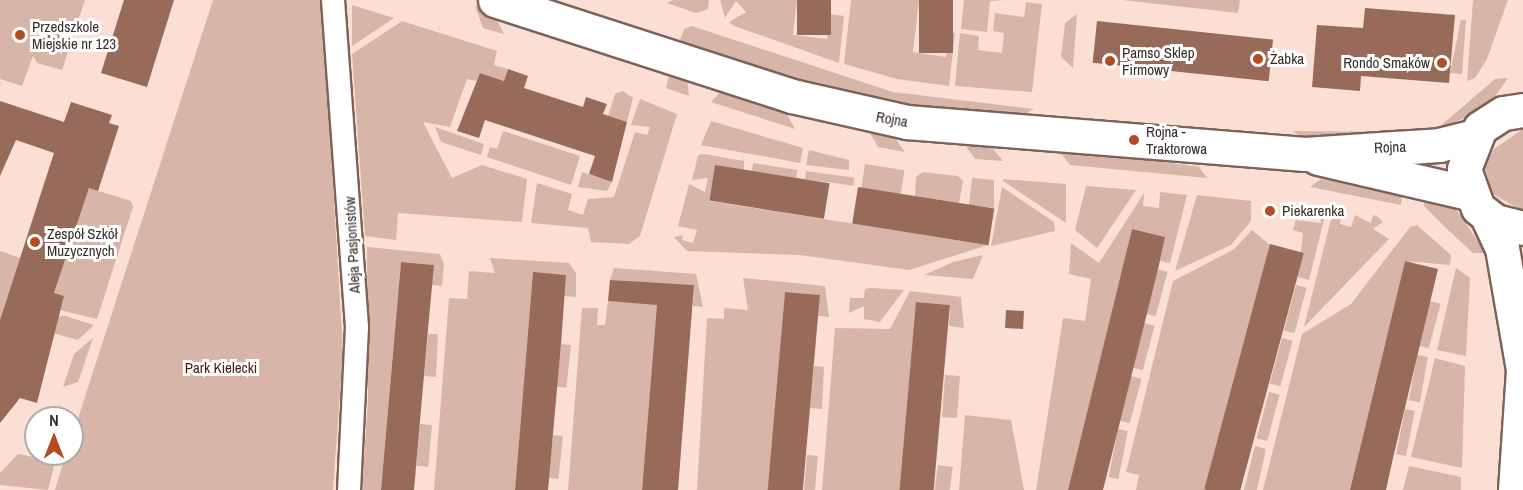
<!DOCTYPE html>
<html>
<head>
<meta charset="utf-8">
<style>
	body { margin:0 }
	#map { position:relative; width:1523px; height:490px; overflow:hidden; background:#fbdfd4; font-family:"Archivo Narrow",sans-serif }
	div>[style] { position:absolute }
	.green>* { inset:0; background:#d7b6a9; transform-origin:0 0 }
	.building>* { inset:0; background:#986a59; transform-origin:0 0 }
	.roads { filter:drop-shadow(2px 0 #7c635a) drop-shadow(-2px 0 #7c635a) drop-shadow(0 2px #7c635a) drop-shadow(0 -2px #7c635a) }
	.street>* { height:22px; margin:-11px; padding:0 11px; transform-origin:11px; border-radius:11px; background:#fff }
	.secondary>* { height:33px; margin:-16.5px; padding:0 16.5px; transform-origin:16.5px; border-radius:16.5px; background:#fff }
	.dots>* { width:16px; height:16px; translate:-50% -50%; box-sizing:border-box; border:3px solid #fff; border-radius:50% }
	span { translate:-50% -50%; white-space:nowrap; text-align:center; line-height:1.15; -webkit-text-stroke:6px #fff; paint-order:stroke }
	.poi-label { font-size:15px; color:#372d29 }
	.left { translate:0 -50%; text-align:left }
	.right { translate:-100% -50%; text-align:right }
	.street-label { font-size:15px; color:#372d29 }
	.park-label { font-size:15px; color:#481b08 }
	.north { position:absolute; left:24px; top:406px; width:60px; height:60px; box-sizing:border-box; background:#fff; border:2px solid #afaba9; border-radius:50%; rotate:0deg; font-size:16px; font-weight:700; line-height:24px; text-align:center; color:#372d29 }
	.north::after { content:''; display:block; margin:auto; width:21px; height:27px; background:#b34d21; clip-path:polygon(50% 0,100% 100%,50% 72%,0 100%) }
</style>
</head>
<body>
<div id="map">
	<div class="green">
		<i style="clip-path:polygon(evenodd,0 0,85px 0,62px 70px,37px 63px,33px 56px,22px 86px,0 79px,0 0,43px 24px,61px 31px,54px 52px,36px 46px,43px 24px)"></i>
		<i style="clip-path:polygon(213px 0,322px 0,343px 351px,333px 490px,55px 490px,66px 454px,72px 454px,72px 437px)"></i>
		<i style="clip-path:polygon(673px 0,709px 0,708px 9px,696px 13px,667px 3px)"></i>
		<i style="clip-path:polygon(720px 0,797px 0,793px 35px,827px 39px,830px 14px,844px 16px,839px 63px,734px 26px,729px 22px,746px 12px,736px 1px,725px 18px)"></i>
		<i style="clip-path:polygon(851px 0,919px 0,913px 52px,946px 57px,949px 32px,955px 33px,949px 86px,897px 79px,844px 64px)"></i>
		<i style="clip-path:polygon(964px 0,1006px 0,990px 1px,987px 32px,961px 29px)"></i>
		<i style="clip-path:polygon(1122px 0,1240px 0,1238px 13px)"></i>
		<i style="clip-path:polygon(1473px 0,1508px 0,1487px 59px,1475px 78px,1467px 81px)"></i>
		<i style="clip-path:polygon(1026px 2px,1042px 4px,1032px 92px,955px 86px,960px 33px,979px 36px,978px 50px,1002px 53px,1004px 33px,993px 31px,995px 13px,1024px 17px)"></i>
		<i style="clip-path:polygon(352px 5px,394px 18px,352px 46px)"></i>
		<i style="clip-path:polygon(475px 6px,493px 12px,504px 34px,483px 28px)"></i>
		<i style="clip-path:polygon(1077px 14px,1073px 68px,1061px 57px,1065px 23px)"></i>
		<i style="clip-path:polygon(1461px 20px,1466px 20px,1462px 74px,1450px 73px)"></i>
		<i style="clip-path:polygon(402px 21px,497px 51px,494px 65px,508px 69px,504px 81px,481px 73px,477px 81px,467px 79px,450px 127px,423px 122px,452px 178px,482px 165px,527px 179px,522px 222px,398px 213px,396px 240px,365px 236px,352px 54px)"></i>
		<i style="clip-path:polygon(692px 26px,893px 92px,1034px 109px,1015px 119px,856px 100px,678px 46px,684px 29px)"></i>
		<i style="clip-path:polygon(671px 69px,687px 79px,689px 96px,666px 88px)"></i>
		<i style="clip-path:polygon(1508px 78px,1488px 106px,1431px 134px,1495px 79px)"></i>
		<i style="clip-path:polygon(722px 90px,782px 105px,795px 129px,711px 102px)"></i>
		<i style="clip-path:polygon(623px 91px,633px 98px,627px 122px,608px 116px,615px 94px)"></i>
		<i style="clip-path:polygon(640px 99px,677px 114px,640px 236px,629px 244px,591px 242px,588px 228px,531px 223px,537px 183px,572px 194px,568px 210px,583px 215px,588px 199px,614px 197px,635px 132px,647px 135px,650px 127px,631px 125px)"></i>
		<i style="clip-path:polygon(711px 121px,803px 148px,800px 163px,701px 145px)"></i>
		<i style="clip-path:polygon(435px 127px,484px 144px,481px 155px,441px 142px)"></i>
		<i style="clip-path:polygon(868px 129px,890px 131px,905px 152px,878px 147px)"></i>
		<i style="clip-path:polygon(1523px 129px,1523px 211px,1493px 194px,1485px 168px,1494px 149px)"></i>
		<i style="clip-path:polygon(503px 131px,580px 156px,571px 185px,487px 157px,490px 147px,497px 149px)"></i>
		<i style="clip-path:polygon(1293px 131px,1400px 132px,1407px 140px,1301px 137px)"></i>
		<i style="clip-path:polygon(987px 141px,1003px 161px,975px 159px,963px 142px)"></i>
		<i style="clip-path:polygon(1056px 147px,1199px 167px,1207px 178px,1070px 165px)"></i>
		<i style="clip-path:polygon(809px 150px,849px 160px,849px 170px,806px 165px)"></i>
		<i style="clip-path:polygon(704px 154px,744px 161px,744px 170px,715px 166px,709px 201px,988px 245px,909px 270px,800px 255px,687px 251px,674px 237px,683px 235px,682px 240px,693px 243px,697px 230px,678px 226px,689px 184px,705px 192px,708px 178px,692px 180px,698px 155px)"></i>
		<i style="left:753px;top:163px;width:45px;height:8px;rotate:9deg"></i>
		<i style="left:865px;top:164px;width:40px;height:25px;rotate:9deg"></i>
		<i style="left:806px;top:171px;width:49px;height:8px;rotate:8deg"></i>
		<i style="clip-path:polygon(582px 172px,612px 182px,607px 191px,578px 187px)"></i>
		<i style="clip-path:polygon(923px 172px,958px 176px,963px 181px,959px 203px,915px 196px,916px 177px)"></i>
		<i style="clip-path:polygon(972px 178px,994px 180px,994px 208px,969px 205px)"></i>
		<i style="clip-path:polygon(1003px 179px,1066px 184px,1066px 223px,1003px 181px)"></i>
		<i style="clip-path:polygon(1321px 179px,1402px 192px,1401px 205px,1310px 187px)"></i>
		<i style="clip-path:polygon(1086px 186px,1136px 190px,1097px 248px,1075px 230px)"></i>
		<i style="clip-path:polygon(1002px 187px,1054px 222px,1055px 231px,991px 246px)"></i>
		<i style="clip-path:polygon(89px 188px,131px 201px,133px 207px,97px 319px,60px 310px,64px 297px,54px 293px)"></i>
		<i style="clip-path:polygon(1160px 192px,1187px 195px,1170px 263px,1160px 261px,1165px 237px,1132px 229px,1068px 490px,1036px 490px,1063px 318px,1085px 321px,1091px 279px,1069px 274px,1071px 243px,1099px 263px,1144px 193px,1143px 206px,1159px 208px)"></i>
		<i style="clip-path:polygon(1197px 195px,1251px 201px,1251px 221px,1231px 245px,1175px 271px)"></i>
		<i style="clip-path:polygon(1425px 196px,1455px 208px,1486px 253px,1473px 253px,1447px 229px,1424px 206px)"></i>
		<i style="clip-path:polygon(1319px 207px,1327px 207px,1309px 280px,1298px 277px,1303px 233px,1293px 230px,1296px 220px,1321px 223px)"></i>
		<i style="clip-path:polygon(1334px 207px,1343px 209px,1340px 224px,1351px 227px,1355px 215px,1371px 223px,1373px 215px,1378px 217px,1383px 222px,1373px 229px,1389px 239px,1304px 327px)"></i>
		<i style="clip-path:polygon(1417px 225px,1451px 255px,1450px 265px,1405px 261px,1350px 490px,1263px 490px,1302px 334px,1351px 304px,1410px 227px)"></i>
		<i style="clip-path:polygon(1252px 230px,1270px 245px,1208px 490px,1136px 490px,1139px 475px,1126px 472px,1173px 281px,1233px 250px)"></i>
		<i style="clip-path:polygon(367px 247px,440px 254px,444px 264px,442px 286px,432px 285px,433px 265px,401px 262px,381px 490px,362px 490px,368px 398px)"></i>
		<i style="clip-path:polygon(0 251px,20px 258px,0 320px)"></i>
		<i style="clip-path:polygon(983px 255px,973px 279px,924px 275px,953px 262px)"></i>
		<i style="clip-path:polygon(490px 258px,569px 263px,576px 273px,576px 297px,564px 296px,566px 275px,533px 273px,515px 490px,434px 490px,449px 298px,467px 299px,469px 271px,495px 273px)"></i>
		<i style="clip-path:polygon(614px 268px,696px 274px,703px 307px,693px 306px,694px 285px,659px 283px,642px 490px,568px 490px,582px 308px,598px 308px,597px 325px,605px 325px,608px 301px,625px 302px,627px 281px,610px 280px)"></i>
		<i style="clip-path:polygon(1456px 268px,1470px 278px,1466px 356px,1437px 350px)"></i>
		<i style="left:1157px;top:269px;width:11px;height:46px;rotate:15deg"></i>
		<i style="clip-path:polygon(743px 278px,825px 286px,829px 317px,818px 316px,819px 295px,785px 292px,769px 490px,697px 490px,707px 318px,724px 319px,724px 308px,748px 310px)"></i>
		<i style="left:1296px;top:285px;width:11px;height:47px;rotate:15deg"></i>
		<i style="clip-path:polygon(865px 289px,871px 288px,904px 290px,880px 322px,864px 319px,864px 306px,849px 313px,850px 298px,864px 298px)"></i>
		<i style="clip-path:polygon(910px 291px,961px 297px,964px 328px,949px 326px,950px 305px,917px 302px,901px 490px,822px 490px,835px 328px,890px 329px)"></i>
		<i style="left:1430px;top:301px;width:11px;height:46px;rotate:15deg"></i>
		<i style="clip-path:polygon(65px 316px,94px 325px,78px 340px,42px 330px,46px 317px)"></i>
		<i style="left:1144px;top:323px;width:11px;height:46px;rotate:15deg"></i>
		<i style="clip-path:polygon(428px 334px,438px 334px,436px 377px,424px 376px)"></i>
		<i style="clip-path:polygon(93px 338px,78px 382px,63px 387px,74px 354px)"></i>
		<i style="left:1282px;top:338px;width:11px;height:47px;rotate:15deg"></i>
		<i style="left:561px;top:344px;width:10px;height:43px;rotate:6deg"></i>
		<i style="left:1417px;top:355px;width:11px;height:46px;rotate:10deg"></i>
		<i style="clip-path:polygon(1435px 358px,1465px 366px,1462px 468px,1411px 457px)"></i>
		<i style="clip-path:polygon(814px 366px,824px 367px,822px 409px,810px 408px)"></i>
		<i style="left:945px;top:375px;width:15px;height:42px;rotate:4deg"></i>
		<i style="left:1131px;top:376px;width:11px;height:46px;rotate:15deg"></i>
		<i style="left:1269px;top:392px;width:11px;height:48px;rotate:15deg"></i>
		<i style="left:1405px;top:409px;width:10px;height:46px;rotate:11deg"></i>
		<i style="clip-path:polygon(965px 415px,1011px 420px,1024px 490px,959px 490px)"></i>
		<i style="left:420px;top:424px;width:12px;height:42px;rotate:5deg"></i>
		<i style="left:1118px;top:429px;width:10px;height:49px;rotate:11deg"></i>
		<i style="left:553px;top:435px;width:10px;height:43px;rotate:6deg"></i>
		<i style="clip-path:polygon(1255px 446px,1266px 449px,1257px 490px,1244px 490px)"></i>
		<i style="clip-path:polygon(18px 454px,39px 458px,57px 454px,48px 490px,0 485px,0 473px)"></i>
		<i style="left:807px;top:455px;width:11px;height:35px;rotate:5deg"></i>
		<i style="left:938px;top:465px;width:15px;height:25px;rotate:8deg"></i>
		<i style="clip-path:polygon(1409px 466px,1461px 477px,1461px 490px,1403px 490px)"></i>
	</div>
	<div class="building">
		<i style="clip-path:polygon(124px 0,174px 0,147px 87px,101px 73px)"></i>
		<i style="left:797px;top:0;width:34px;height:35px"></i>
		<i style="left:919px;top:0;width:34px;height:53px"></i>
		<i style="clip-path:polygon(1365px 8px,1455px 15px,1449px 83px,1361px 76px,1360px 91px,1312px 87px,1317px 25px,1363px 28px)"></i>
		<i style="left:1097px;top:21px;width:177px;height:42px;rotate:6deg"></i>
		<i style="left:45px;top:26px;width:17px;height:21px;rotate:17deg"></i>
		<i style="clip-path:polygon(508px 69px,528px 76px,524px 88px,583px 107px,586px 97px,607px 104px,603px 114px,627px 122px,612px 182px,589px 174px,595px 156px,485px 120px,479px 138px,457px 131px,480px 73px,504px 81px)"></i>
		<i style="clip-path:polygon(0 101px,64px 122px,71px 102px,112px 115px,109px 123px,119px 126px,98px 191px,89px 188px,54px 293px,64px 296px,37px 403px,20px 398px,0 423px,0 320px,54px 153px,16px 140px,0 176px)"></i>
		<i style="left:715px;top:165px;width:116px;height:36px;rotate:9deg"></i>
		<i style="left:858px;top:187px;width:138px;height:37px;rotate:9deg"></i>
		<i style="clip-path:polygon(1132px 229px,1165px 237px,1159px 265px,1103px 490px,1068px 490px)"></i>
		<i style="left:1270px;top:244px;width:35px;height:254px;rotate:15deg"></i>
		<i style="clip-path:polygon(1405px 261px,1438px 269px,1393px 458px,1386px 490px,1350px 490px)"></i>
		<i style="clip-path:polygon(401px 262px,434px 265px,428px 329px,414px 490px,381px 490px)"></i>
		<i style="clip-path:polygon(533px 272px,566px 275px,561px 344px,548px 490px,515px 490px)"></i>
		<i style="clip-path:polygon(610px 280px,694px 285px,678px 490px,642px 490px,657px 305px,608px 301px)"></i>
		<i style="left:785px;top:292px;width:35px;height:199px;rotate:5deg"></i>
		<i style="left:916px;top:302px;width:34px;height:189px;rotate:5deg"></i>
		<i style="left:1006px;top:310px;width:18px;height:18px;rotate:3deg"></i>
	</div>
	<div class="roads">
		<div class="street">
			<i style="left:333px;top:0;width:328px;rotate:85.8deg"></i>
			<i style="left:357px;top:327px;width:163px;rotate:92.8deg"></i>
		</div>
		<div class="secondary">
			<i style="left:495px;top:0;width:312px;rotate:17.9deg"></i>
			<i style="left:792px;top:96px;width:118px;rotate:12.7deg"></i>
			<i style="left:907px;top:122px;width:399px;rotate:4.6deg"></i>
			<i style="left:1305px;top:154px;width:134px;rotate:-3.8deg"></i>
			<i style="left:1439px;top:145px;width:36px;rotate:-14deg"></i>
			<i style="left:1523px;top:110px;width:20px;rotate:171deg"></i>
			<i style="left:1503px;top:113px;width:27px;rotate:147deg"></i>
			<i style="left:1480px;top:128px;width:44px;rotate:111.3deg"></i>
			<i style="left:1464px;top:169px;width:41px;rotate:70.3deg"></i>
			<i style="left:1478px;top:208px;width:21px;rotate:37deg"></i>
			<i style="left:1495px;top:221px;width:29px;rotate:14deg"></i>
			<i style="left:1318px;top:158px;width:155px;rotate:13.1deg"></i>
			<i style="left:1487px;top:216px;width:35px;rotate:65deg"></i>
			<i style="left:1502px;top:248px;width:124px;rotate:80.2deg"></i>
			<i style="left:1515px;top:490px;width:121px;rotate:-86.2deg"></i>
		</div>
	</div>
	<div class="dots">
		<i style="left:20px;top:35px;background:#b34d21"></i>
		<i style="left:1258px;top:59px;background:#b34d21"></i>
		<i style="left:1110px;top:61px;background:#b34d21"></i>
		<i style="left:1442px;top:63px;background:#b34d21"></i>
		<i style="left:1134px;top:140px;background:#b34d21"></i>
		<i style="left:1270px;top:211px;background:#b34d21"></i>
		<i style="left:35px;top:242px;background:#b34d21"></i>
	</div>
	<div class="poi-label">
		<span class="left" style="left:32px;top:35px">Przedszkole<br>Miejskie nr 123</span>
		<span class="left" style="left:1122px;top:61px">Pamso Sklep<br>Firmowy</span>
		<span class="left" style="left:1270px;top:59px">Żabka</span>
		<span class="right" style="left:1430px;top:63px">Rondo Smaków</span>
		<span class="left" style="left:1146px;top:140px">Rojna -<br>Traktorowa</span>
		<span class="left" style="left:1282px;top:211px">Piekarenka</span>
		<span class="left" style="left:47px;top:242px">Zespół Szkół<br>Muzycznych</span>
	</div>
	<div class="street-label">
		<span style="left:892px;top:119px;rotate:10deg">Rojna</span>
		<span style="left:1390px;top:147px;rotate:-2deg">Rojna</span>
		<span style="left:352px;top:245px;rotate:-93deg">Aleja Pasjonistów</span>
	</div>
	<div class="park-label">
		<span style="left:221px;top:368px">Park Kielecki</span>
	</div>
	<div class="north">N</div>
</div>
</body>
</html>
